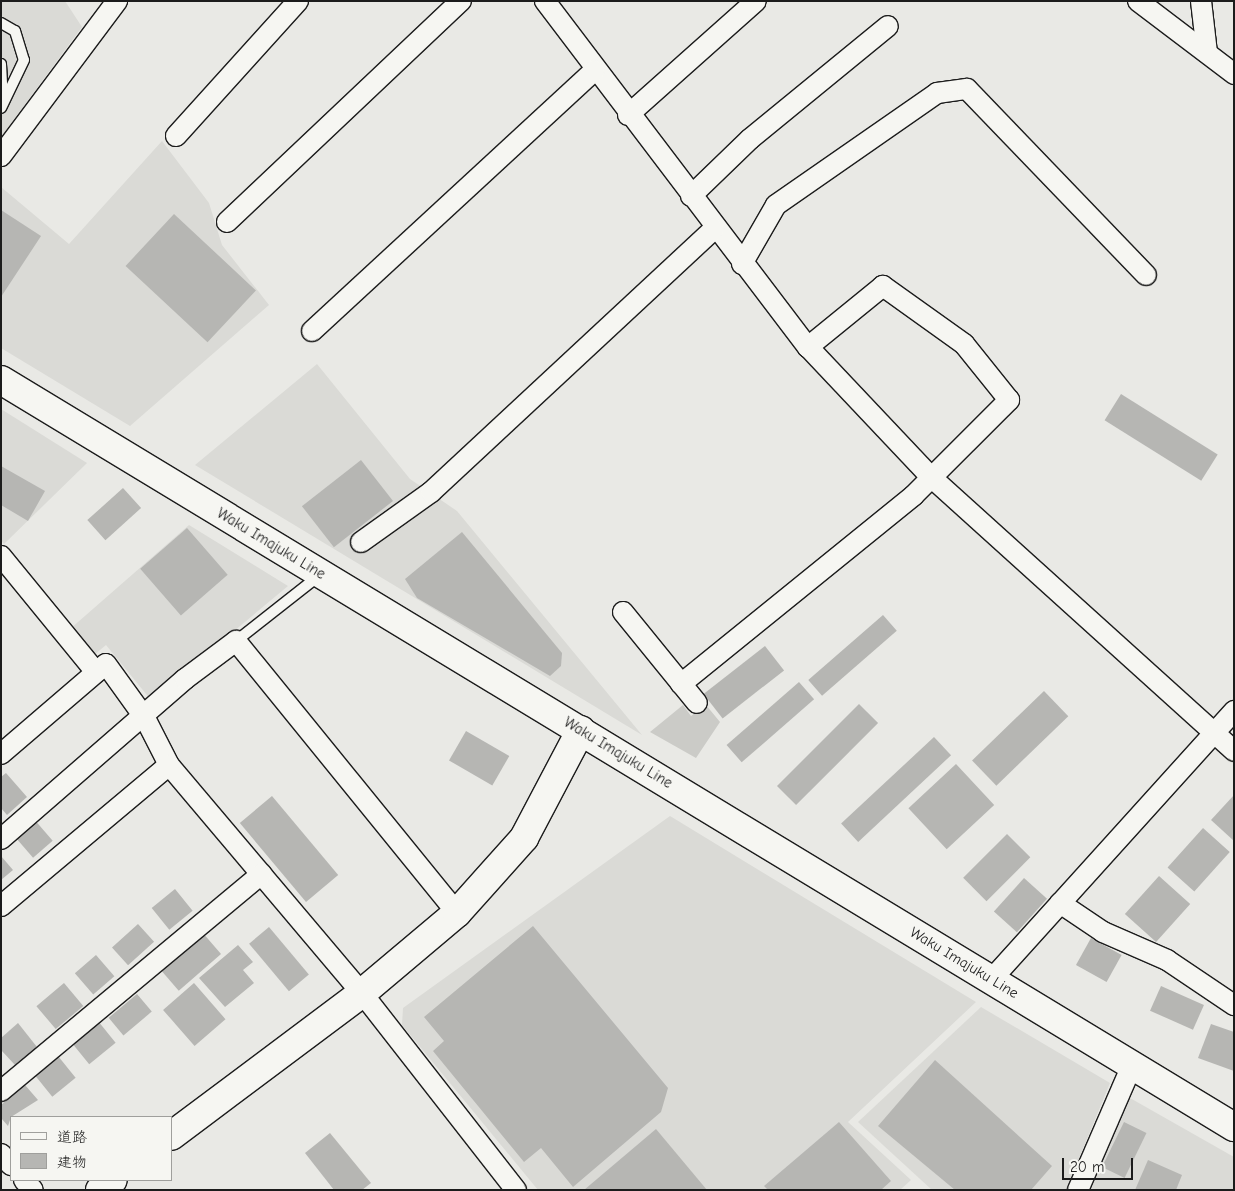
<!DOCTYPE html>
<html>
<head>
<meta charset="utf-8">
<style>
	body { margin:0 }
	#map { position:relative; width:1235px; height:1191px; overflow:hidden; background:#e9e9e5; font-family:"Comic Neue","Klee One",sans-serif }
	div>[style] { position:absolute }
	.built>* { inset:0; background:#dadad6 }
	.green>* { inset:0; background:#cbcbc7 }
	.building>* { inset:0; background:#b6b6b3; transform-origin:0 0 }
	.roads { filter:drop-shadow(1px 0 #1c1c1c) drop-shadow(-1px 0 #1c1c1c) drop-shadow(0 1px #1c1c1c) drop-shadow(0 -1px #1c1c1c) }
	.lane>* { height:10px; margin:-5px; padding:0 5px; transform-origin:5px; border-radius:5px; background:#f6f6f2 }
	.street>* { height:20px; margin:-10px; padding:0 10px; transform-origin:10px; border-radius:10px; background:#f6f6f2 }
	.secondary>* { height:28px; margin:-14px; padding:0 14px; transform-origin:14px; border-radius:14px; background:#f6f6f2 }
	span { translate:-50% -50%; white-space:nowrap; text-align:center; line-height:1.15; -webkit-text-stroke:4.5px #f6f6f2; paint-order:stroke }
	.street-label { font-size:15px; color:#1c1c1c }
	.frame { position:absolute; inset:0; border:2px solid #1c1c1c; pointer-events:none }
	.legend { position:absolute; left:10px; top:1116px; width:162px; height:65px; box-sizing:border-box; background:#f6f6f2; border:1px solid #9f9f9c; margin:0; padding:6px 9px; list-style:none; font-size:15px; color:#1c1c1c }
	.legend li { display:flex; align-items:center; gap:10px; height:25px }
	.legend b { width:25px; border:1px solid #9f9f9c }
	.scale { position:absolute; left:1062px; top:1158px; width:71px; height:22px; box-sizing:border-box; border:2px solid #1c1c1c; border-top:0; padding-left:6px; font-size:15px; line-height:18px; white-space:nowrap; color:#1c1c1c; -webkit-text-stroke:4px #f6f6f2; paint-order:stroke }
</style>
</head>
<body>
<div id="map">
	<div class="built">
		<i style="clip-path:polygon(1px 1px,65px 1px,82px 27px,1px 137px)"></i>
		<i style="clip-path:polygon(162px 141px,209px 203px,222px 245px,269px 305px,130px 426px,1px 348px,1px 187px,69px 244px)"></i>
		<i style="clip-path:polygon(317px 364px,410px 479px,457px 511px,642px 735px,195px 465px)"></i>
		<i style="clip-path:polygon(1px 409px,87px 463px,4px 544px,1px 540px)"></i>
		<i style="clip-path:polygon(189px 525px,288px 586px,151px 700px,106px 645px,94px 655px,70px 629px)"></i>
		<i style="clip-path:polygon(670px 816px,976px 1002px,848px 1122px,911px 1180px,900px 1190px,538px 1190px,402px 1025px,403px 1008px)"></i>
		<i style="clip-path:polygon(981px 1007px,1110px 1083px,1066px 1190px,932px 1190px,858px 1122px)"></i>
		<i style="clip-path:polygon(1130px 1098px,1234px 1157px,1234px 1190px,1090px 1190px)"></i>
	</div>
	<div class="green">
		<i style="clip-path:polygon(683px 705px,691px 716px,706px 705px,720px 722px,696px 758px,650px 732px)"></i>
	</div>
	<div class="building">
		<i style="clip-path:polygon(1px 210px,41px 236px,1px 297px)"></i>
		<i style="left:174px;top:214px;width:112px;height:71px;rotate:43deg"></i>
		<i style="left:1121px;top:394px;width:114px;height:31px;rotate:32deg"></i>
		<i style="left:361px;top:460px;width:52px;height:75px;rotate:52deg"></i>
		<i style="clip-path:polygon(1px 466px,45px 491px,28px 521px,1px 505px)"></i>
		<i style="left:123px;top:488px;width:27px;height:48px;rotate:48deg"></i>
		<i style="left:187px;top:528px;width:62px;height:62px;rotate:49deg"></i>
		<i style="clip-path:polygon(462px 532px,562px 653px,561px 666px,550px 676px,417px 598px,405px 579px)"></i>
		<i style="left:883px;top:615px;width:21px;height:99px;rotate:49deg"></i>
		<i style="left:765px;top:646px;width:31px;height:78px;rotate:52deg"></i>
		<i style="left:799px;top:682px;width:23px;height:96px;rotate:49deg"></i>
		<i style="left:1044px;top:691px;width:35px;height:100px;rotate:46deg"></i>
		<i style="left:859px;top:704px;width:27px;height:116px;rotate:45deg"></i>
		<i style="left:466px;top:731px;width:50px;height:34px;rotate:30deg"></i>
		<i style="left:934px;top:737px;width:25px;height:127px;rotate:47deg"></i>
		<i style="left:956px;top:764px;width:56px;height:65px;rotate:47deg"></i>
		<i style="clip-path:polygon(6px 773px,27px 797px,7px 815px,1px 808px,1px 777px)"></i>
		<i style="clip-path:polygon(1234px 795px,1234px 841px,1211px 820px)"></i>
		<i style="left:272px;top:796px;width:103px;height:42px;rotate:50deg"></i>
		<i style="left:33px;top:818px;width:30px;height:26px;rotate:49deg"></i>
		<i style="left:1203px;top:828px;width:36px;height:53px;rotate:42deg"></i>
		<i style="left:1007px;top:834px;width:33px;height:62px;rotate:45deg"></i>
		<i style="clip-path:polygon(1px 856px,13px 870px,1px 880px)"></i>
		<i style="left:1159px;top:876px;width:42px;height:51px;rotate:42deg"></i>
		<i style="left:1024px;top:878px;width:31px;height:45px;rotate:42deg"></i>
		<i style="left:175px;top:889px;width:28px;height:30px;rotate:51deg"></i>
		<i style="left:138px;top:924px;width:24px;height:35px;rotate:48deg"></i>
		<i style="clip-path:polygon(533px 926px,668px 1088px,661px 1112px,573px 1187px,541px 1148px,524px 1162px,433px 1051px,444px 1041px,424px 1017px)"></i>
		<i style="left:269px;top:927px;width:62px;height:26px;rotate:50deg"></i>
		<i style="left:202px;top:932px;width:29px;height:56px;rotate:49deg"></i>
		<i style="left:1091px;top:938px;width:35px;height:31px;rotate:29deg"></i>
		<i style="clip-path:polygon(238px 945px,253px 962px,243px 970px,254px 983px,225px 1007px,199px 978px)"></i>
		<i style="left:96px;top:955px;width:28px;height:28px;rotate:49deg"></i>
		<i style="left:64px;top:983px;width:30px;height:36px;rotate:50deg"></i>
		<i style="left:194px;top:983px;width:48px;height:41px;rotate:49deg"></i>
		<i style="left:1161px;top:986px;width:47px;height:27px;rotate:24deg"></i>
		<i style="left:137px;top:994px;width:23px;height:37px;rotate:50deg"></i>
		<i style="left:98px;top:1021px;width:28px;height:34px;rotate:51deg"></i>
		<i style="clip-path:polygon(18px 1023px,37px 1047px,15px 1065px,1px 1050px,1px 1038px)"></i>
		<i style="clip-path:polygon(1211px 1024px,1234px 1032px,1234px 1071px,1198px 1058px)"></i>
		<i style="left:58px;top:1056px;width:28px;height:30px;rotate:51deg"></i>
		<i style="clip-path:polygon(935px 1060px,1052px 1166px,1031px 1190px,955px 1190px,878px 1126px)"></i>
		<i style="clip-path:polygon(25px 1085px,38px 1100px,11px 1117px,8px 1126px,1px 1118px,1px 1105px)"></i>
		<i style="clip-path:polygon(839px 1122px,891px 1181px,881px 1190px,768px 1190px,764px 1186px)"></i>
		<i style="left:1124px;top:1122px;width:25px;height:50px;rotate:26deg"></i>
		<i style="clip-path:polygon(656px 1129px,707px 1190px,584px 1190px)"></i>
		<i style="clip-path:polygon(330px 1133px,371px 1183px,362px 1190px,334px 1190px,305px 1153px)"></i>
		<i style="clip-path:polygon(1148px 1160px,1182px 1175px,1176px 1190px,1135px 1190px)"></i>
	</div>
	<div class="roads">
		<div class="lane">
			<i style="left:1px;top:23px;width:16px;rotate:30deg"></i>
			<i style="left:15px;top:31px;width:30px;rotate:73deg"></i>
			<i style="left:24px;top:60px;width:53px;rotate:115.6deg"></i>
			<i style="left:1px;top:64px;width:36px;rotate:87deg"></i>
			<i style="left:236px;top:641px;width:107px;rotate:-38.2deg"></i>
		</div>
		<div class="street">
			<i style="left:545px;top:1px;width:435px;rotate:52.8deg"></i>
			<i style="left:808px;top:347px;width:178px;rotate:46.6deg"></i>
			<i style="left:930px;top:476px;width:410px;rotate:42.1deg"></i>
			<i style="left:1138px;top:1px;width:121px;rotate:37.2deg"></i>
			<i style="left:1201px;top:1px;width:52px;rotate:83.4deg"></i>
			<i style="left:628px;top:115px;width:171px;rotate:-41.7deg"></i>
			<i style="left:176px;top:136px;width:182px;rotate:-47.9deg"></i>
			<i style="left:1px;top:156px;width:194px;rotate:-53.2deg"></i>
			<i style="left:691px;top:196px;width:82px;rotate:-44deg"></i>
			<i style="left:750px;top:139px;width:178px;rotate:-39.3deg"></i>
			<i style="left:227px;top:222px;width:322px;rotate:-43.4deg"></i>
			<i style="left:742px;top:264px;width:68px;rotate:-60deg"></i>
			<i style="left:776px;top:205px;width:196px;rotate:-34.8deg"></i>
			<i style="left:937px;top:93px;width:30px;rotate:-8deg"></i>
			<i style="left:967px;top:89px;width:258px;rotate:46.1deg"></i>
			<i style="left:312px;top:331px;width:384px;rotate:-42.7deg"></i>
			<i style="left:361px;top:542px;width:86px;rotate:-35.5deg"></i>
			<i style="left:431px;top:492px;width:386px;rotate:-42.9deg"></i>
			<i style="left:1px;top:556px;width:150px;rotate:50.7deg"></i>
			<i style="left:623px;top:612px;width:117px;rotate:50.9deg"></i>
			<i style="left:681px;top:684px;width:299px;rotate:-39deg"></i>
			<i style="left:913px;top:496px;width:136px;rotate:-45deg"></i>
			<i style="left:1009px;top:400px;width:72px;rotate:-128.8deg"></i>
			<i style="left:964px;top:344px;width:100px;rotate:-144.4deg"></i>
			<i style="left:883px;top:286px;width:97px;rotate:140.9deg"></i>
			<i style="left:1px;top:754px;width:138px;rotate:-40.6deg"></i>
			<i style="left:106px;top:664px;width:67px;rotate:54.2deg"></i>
			<i style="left:145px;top:718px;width:53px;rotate:62.9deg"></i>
			<i style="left:169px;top:765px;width:299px;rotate:49.8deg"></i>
			<i style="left:362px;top:993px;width:250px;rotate:52deg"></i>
			<i style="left:1px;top:839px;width:244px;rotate:-41deg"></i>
			<i style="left:185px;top:679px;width:64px;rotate:-36.7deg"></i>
			<i style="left:236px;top:641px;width:350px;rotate:50.9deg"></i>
			<i style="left:1060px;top:903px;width:52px;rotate:34deg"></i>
			<i style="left:1103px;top:932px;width:70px;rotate:23.6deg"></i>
			<i style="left:1167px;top:960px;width:81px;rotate:33.9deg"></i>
			<i style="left:1px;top:906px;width:219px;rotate:-40deg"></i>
			<i style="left:991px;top:980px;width:363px;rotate:-47.9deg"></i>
			<i style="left:1px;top:1091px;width:339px;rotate:-39.8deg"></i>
			<i style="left:1px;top:1154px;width:15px;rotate:48deg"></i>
			<i style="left:24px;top:1180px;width:13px;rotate:48deg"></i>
			<i style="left:1078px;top:1190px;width:136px;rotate:-66.6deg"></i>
		</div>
		<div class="secondary">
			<i style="left:1px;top:380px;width:1442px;rotate:31.21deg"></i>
			<i style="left:171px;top:1136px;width:239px;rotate:-36.8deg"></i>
			<i style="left:362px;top:993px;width:124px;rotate:-40.1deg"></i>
			<i style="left:457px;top:913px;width:101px;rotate:-48.2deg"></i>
			<i style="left:524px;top:838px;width:122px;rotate:-62.2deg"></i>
			<i style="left:100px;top:1190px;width:16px;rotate:-38deg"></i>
		</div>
	</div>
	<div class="street-label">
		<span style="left:271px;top:544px;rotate:31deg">Waku Imajuku Line</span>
		<span style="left:618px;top:753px;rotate:31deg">Waku Imajuku Line</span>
		<span style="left:964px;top:963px;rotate:31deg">Waku Imajuku Line</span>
	</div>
	<div class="frame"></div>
	<ul class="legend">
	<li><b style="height:6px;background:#f6f6f2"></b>道路</li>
	<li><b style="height:14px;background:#b6b6b3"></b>建物</li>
	</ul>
	<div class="scale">20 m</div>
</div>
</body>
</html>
